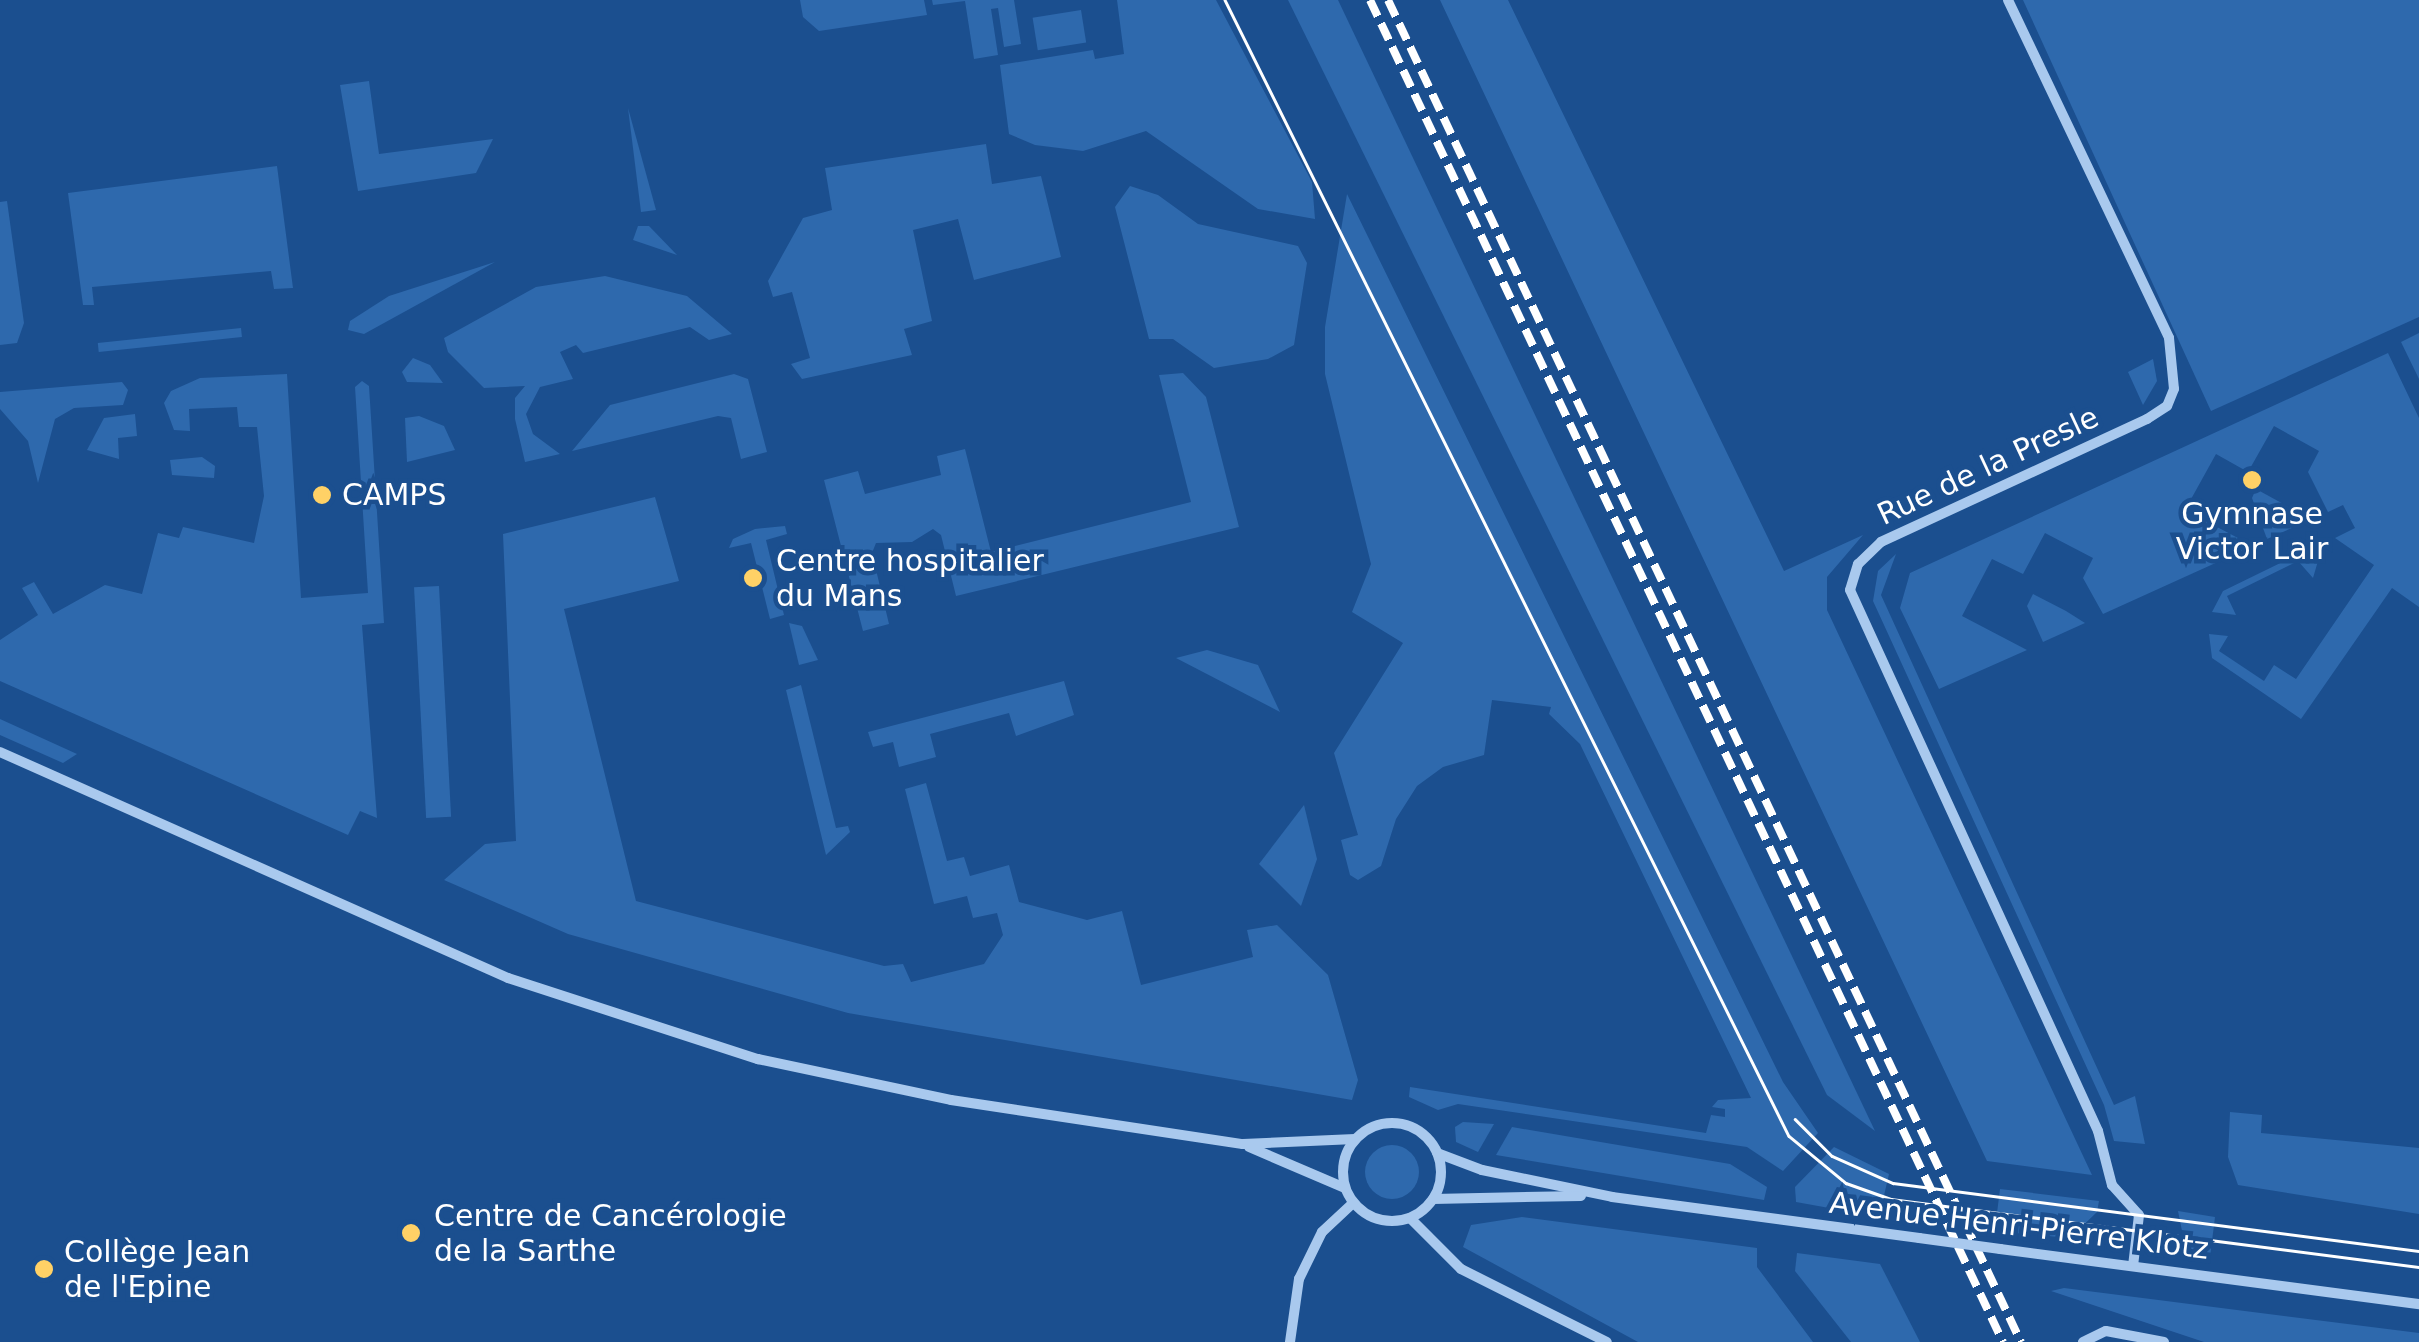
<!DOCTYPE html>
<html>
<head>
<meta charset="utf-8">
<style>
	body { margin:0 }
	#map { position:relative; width:2419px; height:1342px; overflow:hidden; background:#1b4f8f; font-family:"DejaVu Sans",sans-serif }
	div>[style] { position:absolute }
	.green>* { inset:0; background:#2e69ad; transform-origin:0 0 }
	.round { border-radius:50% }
	.street>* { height:10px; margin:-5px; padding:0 5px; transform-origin:5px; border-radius:5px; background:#a9c9ee }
	.street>.ring { margin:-5px; padding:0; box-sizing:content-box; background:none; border:10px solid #a9c9ee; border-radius:50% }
	.tram>* { height:2.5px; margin:-1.25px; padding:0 1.25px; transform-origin:1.25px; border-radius:1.25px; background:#fff }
	.rail>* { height:8px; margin-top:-4px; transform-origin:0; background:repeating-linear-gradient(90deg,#fff 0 18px,transparent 0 26px) }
	.street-bridge>* { height:10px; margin:-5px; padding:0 5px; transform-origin:5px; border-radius:5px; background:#a9c9ee }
	.dots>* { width:28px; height:28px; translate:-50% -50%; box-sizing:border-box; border:5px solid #1b4f8f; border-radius:50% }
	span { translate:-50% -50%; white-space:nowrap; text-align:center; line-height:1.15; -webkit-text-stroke:9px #1b4f8f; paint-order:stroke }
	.street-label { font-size:30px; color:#fff }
	.poi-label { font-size:30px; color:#fff }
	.left { translate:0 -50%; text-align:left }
</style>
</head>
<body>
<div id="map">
	<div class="green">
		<i style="clip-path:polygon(800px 0,924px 0,927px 15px,819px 31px,803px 17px)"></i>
		<i style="clip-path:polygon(932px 0,1014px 0,1021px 44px,1004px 47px,998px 8px,991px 9px,998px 55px,974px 59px,965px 1px,933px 5px)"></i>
		<i style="clip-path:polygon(1117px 0,1216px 0,1312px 182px,1315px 219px,1258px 209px,1146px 131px,1083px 151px,1035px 145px,1009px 134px,1000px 65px,1093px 50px,1095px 59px,1124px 54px)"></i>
		<i style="clip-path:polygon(1288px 0,1338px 0,1875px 1131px,1827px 1095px)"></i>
		<i style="clip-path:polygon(1440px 0,1508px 0,1784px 571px,1863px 535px,1827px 577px,1827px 610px,2092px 1175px,1987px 1161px)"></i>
		<i style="clip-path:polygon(2023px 0,2419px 0,2419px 317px,2211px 411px)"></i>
		<i style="left:1081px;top:10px;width:33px;height:49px;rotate:81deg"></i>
		<i style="clip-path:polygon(369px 81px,379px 154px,493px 139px,476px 173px,358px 191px,340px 85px)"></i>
		<i style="clip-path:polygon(628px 108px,656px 210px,641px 212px)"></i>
		<i style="clip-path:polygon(986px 144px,992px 184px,1041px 176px,1061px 257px,974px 280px,958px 219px,913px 230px,932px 321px,904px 329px,912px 355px,802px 379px,791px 364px,810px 358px,792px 292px,773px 297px,768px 281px,803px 218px,832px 210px,825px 168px)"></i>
		<i style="clip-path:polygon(277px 166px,293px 288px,274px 289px,271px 271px,92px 287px,94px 305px,83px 305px,68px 193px)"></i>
		<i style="clip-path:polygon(1130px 186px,1158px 195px,1198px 224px,1298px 246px,1307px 263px,1294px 345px,1268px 359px,1214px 368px,1173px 339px,1149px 339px,1115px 207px)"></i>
		<i style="clip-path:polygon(1347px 194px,1783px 1082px,1818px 1133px,1783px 1171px,1747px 1147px,1458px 1104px,1438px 1110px,1409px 1097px,1410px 1087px,1706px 1133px,1711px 1115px,1725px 1117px,1725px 1109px,1712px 1107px,1718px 1100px,1751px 1098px,1580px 744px,1549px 714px,1551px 707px,1492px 700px,1484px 755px,1443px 767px,1417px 786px,1396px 819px,1381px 866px,1358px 880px,1350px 875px,1341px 840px,1358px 835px,1334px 753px,1403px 643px,1352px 612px,1371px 564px,1325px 374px,1325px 327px)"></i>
		<i style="clip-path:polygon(7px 201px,24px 323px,17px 343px,0 345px,0 202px)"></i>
		<i style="clip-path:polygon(638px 226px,649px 226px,677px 255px,633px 240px)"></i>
		<i style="clip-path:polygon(495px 262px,364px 334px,348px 330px,350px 321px,389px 296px)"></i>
		<i style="clip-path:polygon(605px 276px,687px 296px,732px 334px,709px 340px,690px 327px,583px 353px,576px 345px,560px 352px,573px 379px,540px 387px,526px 414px,533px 434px,560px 454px,525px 462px,515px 419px,515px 398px,525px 386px,484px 388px,448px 352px,444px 338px,536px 287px)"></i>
		<i style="left:241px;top:328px;width:9px;height:144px;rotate:84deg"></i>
		<i style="clip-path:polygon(2419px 333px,2419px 379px,2401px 342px)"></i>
		<i style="clip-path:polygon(2388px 353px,2419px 418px,2419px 607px,2392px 588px,2301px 719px,2212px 658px,2209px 634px,2228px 636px,2219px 651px,2264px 681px,2274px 665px,2296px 679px,2374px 565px,2335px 538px,2355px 528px,2343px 505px,2328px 512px,2308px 472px,2319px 451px,2274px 426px,2248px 472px,2216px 454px,2185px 510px,2253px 546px,2103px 614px,2083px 578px,2093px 558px,2045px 533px,2023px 574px,1992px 559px,1962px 616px,2027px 650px,1939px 689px,1900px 608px,1910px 573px)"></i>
		<i style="clip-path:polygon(413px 358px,430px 365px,443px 383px,407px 382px,402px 372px)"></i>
		<i style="clip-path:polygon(2153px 359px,2157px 381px,2143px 405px,2128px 372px)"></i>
		<i style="clip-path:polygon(1183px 373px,1206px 397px,1239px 527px,956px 596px,941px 535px,933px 529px,912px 542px,876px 543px,872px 553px,889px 624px,863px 631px,824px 480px,858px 471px,865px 494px,941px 475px,937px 456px,965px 449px,991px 552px,1191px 502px,1159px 375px)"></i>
		<i style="clip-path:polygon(287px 374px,301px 598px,368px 593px,355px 387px,362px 381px,369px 386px,384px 623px,362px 625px,377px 818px,360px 811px,348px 835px,0 681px,0 640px,38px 615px,22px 588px,34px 582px,53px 614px,105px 585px,142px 594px,158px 533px,179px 538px,183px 527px,254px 543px,264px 496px,257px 427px,239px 427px,237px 407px,189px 409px,190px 431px,174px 430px,164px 403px,171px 391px,200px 378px)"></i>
		<i style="clip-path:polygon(734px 374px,748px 379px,767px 452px,741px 459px,731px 418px,718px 416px,572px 451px,610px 405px)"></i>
		<i style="clip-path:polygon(122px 382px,128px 390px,123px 405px,74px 408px,55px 419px,38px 483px,28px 441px,0 409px,0 392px)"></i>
		<i style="clip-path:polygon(135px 414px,137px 436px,118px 438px,119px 459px,87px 450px,104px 418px)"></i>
		<i style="clip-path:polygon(419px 416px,444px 426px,455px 450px,407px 462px,405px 418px)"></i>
		<i style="clip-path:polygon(202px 457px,215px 466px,214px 478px,172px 475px,170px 460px)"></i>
		<i style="clip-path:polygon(2256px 489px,2289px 507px,2310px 520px,2267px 539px,2252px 498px)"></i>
		<i style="clip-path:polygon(655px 497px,679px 581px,564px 609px,636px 901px,884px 966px,903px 964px,911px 982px,984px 964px,1003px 935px,997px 913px,973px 918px,967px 896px,934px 904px,905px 789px,926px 783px,947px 861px,964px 857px,970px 876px,1009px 865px,1019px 902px,1087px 920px,1122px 911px,1141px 985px,1253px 957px,1247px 930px,1277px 925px,1328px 975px,1358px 1080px,1352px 1100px,848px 1013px,568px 934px,444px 880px,485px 844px,516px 841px,503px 534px)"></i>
		<i style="clip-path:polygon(785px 526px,787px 534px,766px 540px,784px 615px,770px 619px,751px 543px,729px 548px,733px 539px,755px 529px)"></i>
		<i style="clip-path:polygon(2301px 553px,2318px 561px,2313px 578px,2298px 561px,2227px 596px,2236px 615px,2212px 612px,2223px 591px)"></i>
		<i style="clip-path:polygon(1896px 554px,1881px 595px,2114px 1105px,2135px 1096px,2145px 1144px,2114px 1141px,2104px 1105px,1873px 601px,1878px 571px)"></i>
		<i style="left:439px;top:586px;width:231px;height:25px;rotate:87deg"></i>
		<i style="clip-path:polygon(2033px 594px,2066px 611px,2085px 623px,2043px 642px,2027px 606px)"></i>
		<i style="clip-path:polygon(789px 623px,802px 626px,818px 660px,799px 665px)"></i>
		<i style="clip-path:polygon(1207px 650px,1258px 665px,1280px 712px,1176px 658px)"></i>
		<i style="clip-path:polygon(1064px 681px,1074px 715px,1016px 736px,1009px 713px,930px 734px,936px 757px,899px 767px,893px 742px,873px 747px,868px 732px)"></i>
		<i style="clip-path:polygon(801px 685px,836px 828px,848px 826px,850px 832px,826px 855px,786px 690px)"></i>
		<i style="clip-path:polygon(0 719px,77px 754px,63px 763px,0 735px)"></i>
		<i style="clip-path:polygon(1304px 805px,1317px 859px,1301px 906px,1259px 864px)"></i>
		<i style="clip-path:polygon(2230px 1112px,2262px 1115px,2261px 1133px,2419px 1148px,2419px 1214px,2238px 1185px,2228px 1157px)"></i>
		<i style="clip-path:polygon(1463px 1122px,1494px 1124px,1478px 1152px,1456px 1142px,1455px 1127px)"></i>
		<i style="clip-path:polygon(1512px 1127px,1730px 1164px,1767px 1187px,1764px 1200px,1496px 1155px)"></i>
		<i class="round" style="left:1365px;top:1145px;width:54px;height:54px"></i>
		<i style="clip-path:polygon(1834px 1147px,1889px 1174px,1879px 1217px,1796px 1202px,1795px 1187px)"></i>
		<i style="clip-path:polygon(2000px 1189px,2099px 1201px,2097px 1212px,2070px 1238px,2015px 1233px,2015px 1223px,1996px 1221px)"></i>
		<i style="clip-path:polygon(2178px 1211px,2215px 1217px,2210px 1257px,2185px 1246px)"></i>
		<i style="clip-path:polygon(1522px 1217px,1757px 1248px,1757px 1267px,1813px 1342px,1638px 1342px,1463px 1247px,1471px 1225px)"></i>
		<i style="clip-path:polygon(1797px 1253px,1880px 1264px,1920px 1342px,1851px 1342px,1795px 1271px)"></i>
		<i style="clip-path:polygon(2064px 1288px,2419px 1333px,2419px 1342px,2204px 1342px,2051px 1291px)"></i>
	</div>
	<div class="street">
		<i style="left:2008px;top:0;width:374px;rotate:64.5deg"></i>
		<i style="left:2169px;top:338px;width:51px;rotate:84.4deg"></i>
		<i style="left:2174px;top:389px;width:18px;rotate:112deg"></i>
		<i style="left:2167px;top:406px;width:24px;rotate:147deg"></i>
		<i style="left:2147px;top:419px;width:293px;rotate:155.2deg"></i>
		<i style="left:1881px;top:542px;width:32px;rotate:136deg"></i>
		<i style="left:1858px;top:564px;width:27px;rotate:107deg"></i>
		<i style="left:1850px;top:590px;width:595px;rotate:65.37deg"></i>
		<i style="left:2098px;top:1131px;width:56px;rotate:75.5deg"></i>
		<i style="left:2112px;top:1185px;width:40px;rotate:48deg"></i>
		<i style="left:2139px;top:1215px;width:51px;rotate:96.7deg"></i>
		<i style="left:0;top:752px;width:556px;rotate:23.98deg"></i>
		<i style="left:508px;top:978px;width:263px;rotate:18deg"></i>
		<i style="left:758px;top:1059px;width:197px;rotate:12deg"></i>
		<i style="left:951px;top:1100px;width:295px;rotate:8.6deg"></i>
		<i style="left:1243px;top:1144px;width:112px;rotate:-2.6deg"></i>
		<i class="ring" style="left:1343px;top:1123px;width:88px;height:88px"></i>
		<i style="left:1249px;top:1147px;width:104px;rotate:23.1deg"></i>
		<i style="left:1437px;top:1153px;width:48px;rotate:20.7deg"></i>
		<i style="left:1482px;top:1170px;width:133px;rotate:11.7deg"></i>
		<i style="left:1612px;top:1197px;width:310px;rotate:7.6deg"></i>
		<i style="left:1433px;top:1199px;width:148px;rotate:-1.2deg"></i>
		<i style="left:1410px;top:1218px;width:72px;rotate:45deg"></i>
		<i style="left:1461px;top:1269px;width:163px;rotate:26.6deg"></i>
		<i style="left:2000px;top:1249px;width:423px;rotate:7.5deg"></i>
		<i style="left:1290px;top:1342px;width:64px;rotate:-81.9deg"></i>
		<i style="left:1299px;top:1279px;width:52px;rotate:-63.9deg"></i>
		<i style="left:1322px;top:1232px;width:42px;rotate:-43.1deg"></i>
		<i style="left:2083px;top:1342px;width:25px;rotate:-26deg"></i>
		<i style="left:2106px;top:1331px;width:59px;rotate:10.7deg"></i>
	</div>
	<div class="tram">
		<i style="left:1225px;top:0;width:1268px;rotate:63.6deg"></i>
		<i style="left:1789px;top:1136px;width:74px;rotate:39.5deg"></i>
		<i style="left:1846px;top:1183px;width:48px;rotate:19.6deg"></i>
		<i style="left:1891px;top:1199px;width:532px;rotate:7.34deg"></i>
		<i style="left:1795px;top:1119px;width:52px;rotate:45deg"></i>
		<i style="left:1832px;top:1156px;width:67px;rotate:23.9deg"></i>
		<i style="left:1893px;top:1183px;width:530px;rotate:7.37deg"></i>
	</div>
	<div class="rail">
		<i style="left:1370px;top:0;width:1484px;rotate:64.75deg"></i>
		<i style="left:1388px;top:0;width:1484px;rotate:64.75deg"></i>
	</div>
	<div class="street-bridge">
		<i style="left:1919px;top:1238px;width:82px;rotate:7.7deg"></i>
	</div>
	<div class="dots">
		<i style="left:2252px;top:480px;background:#ffd166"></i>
		<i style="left:322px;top:495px;background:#ffd166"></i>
		<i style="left:753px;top:578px;background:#ffd166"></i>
		<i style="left:411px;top:1233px;background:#ffd166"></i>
		<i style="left:44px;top:1269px;background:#ffd166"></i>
	</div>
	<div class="street-label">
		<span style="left:1988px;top:466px;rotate:-25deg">Rue de la Presle</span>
		<span style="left:2019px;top:1226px;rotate:7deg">Avenue Henri-Pierre Klotz</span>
	</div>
	<div class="poi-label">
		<span class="left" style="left:342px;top:495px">CAMPS</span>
		<span style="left:2252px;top:531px">Gymnase<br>Victor Lair</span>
		<span class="left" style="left:776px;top:578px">Centre hospitalier<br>du Mans</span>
		<span class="left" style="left:434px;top:1233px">Centre de Cancérologie<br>de la Sarthe</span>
		<span class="left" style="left:64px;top:1269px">Collège Jean<br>de l'Epine</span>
	</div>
</div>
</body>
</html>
